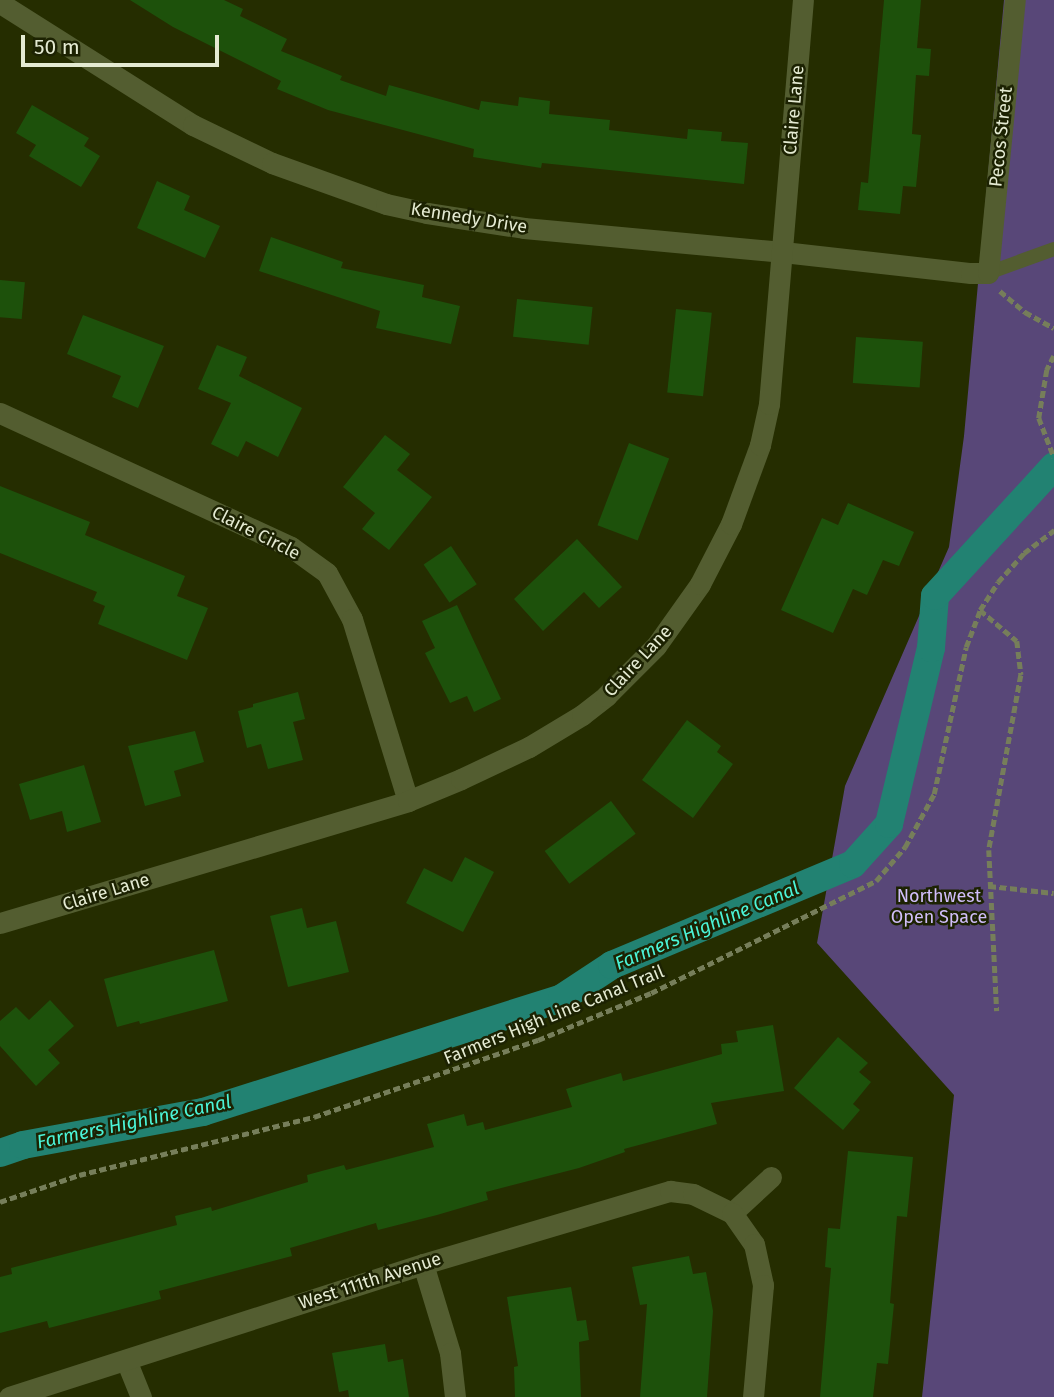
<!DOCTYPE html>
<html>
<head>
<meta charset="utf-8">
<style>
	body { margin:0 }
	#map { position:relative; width:1054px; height:1397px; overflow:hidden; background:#252d00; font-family:"Fira Sans",sans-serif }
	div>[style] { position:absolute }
	.green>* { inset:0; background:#584778 }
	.canal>* { height:28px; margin:-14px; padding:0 14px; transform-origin:14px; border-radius:14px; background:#228272 }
	.building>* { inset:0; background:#1d510b; transform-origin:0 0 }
	.path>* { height:4.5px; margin-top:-2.25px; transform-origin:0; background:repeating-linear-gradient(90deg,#767e5a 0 7px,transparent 0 10.5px) }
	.lane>* { height:14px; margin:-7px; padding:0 7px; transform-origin:7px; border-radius:7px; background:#535d30 }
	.street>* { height:21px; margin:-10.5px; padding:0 10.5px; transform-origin:10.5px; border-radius:10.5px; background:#535d30 }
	span { translate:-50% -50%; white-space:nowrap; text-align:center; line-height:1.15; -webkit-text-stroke:5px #1c2202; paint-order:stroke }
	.street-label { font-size:18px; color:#e4ead2 }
	.park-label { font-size:18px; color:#d1befa }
	.water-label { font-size:19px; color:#4bf4d8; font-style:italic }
	.scale { position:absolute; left:21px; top:35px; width:198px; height:32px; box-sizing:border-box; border:4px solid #e4ead2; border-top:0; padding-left:9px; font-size:21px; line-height:24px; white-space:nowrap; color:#e4ead2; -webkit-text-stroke:5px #1c2202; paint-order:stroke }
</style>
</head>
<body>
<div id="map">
	<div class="green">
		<i style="clip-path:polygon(1004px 0,1054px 0,1054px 1397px,922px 1397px,954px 1095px,817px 943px,845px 786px,949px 547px,964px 436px)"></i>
	</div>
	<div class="canal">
		<i style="left:0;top:1153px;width:24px;rotate:-19deg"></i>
		<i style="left:23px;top:1145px;width:183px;rotate:-10.4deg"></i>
		<i style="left:203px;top:1112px;width:377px;rotate:-17.6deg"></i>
		<i style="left:562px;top:998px;width:60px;rotate:-33.4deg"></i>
		<i style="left:612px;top:965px;width:261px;rotate:-22.7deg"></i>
		<i style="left:853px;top:864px;width:54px;rotate:-48deg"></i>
		<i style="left:889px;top:824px;width:181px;rotate:-76.6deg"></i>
		<i style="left:931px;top:648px;width:52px;rotate:-85.6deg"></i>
		<i style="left:935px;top:596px;width:176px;rotate:-47.5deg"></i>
	</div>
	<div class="building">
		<i style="clip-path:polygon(130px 0,224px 0,243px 9px,240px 16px,287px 39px,281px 51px,342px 76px,340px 80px,386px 96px,389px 85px,479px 110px,481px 101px,518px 106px,519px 97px,550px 101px,549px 114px,610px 120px,609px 130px,687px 139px,688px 129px,722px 132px,721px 141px,748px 143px,744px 184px,542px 163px,541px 168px,473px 157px,474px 149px,328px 110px,277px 89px,281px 81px,173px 27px)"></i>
		<i style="clip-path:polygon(884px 0,921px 0,917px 48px,931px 49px,929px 76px,916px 75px,912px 134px,921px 135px,916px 187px,903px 186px,900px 214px,858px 210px,861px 182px,868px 183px)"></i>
		<i style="clip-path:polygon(32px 105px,89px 138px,84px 146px,100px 156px,81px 187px,29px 156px,36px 145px,16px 133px)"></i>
		<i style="clip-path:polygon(157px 181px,190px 196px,184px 210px,220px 226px,205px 258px,137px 228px)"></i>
		<i style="clip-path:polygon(271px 237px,343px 262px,341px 268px,424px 285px,422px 297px,460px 306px,451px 344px,376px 328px,380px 311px,259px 271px)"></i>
		<i style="left:0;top:280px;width:25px;height:37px;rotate:5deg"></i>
		<i style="left:517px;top:299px;width:76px;height:38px;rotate:6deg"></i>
		<i style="left:676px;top:309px;width:36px;height:84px;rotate:6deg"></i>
		<i style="clip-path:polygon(83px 315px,164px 346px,138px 408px,112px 397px,121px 376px,67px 354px)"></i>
		<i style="left:856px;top:337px;width:67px;height:46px;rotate:4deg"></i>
		<i style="clip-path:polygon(217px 345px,247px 357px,239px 376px,302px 408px,278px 457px,246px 441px,238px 457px,211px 444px,231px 403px,198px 389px)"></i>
		<i style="clip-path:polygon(385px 435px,410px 454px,397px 470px,432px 497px,389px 550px,362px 529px,375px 513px,343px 487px)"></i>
		<i style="left:629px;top:443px;width:43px;height:88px;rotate:21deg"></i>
		<i style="clip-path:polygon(0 486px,90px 522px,85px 535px,185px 576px,177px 596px,208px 608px,187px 660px,98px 624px,105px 606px,93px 601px,97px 592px,0 553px)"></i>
		<i style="clip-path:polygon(848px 503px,914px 532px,899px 566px,883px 560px,867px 595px,853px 589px,833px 633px,781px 610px,822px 518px,838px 525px)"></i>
		<i style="clip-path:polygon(577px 539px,622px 587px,599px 608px,584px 592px,543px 631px,514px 599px)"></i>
		<i style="left:451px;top:546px;width:46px;height:33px;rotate:56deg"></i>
		<i style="clip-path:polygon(457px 605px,501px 699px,474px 712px,467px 696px,450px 703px,425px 653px,435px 648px,422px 621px)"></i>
		<i style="clip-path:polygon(298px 692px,305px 719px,293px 722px,303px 760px,268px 769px,261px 744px,247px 748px,238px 711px,253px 707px,253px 704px)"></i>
		<i style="clip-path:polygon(687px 720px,721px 746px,717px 752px,733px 764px,693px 818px,642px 780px)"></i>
		<i style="clip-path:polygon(195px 731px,204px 762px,174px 771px,181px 796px,145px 806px,128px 746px)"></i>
		<i style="clip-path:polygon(84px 765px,101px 822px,67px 832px,62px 811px,30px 820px,19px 784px)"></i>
		<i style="left:611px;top:801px;width:41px;height:83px;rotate:53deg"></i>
		<i style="clip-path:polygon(465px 857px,494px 872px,463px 932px,406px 903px,424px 868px,452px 882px)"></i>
		<i style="clip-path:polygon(302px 908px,307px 928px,336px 921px,349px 972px,288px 987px,270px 916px)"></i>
		<i style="clip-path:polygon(214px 950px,228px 1001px,140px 1024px,139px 1021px,117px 1027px,104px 979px)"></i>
		<i style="clip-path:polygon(50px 1000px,74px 1026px,48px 1050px,60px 1063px,36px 1086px,0 1046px,0 1021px,16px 1007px,29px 1020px)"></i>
		<i style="clip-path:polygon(773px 1025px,784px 1091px,711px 1103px,717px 1124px,624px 1149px,625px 1152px,579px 1168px,486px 1192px,488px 1200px,437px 1215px,378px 1230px,376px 1223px,290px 1248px,292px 1256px,159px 1291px,161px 1299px,49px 1328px,47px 1321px,0 1333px,0 1277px,12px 1274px,11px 1268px,177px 1225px,175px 1216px,211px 1207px,212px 1211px,308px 1182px,307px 1175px,344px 1165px,346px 1170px,434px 1147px,427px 1124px,464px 1114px,467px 1126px,483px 1122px,485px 1130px,572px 1107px,566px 1089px,621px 1073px,623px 1081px,722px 1054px,721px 1044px,738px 1042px,736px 1031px)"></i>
		<i style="clip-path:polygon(838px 1037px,868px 1063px,859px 1072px,871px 1082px,853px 1104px,860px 1110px,843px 1130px,794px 1088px)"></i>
		<i style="clip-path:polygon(848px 1151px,913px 1157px,907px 1217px,897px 1216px,890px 1303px,894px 1304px,888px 1364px,877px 1363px,873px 1397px,820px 1397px,831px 1268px,825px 1267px,828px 1228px,840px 1229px)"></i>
		<i style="clip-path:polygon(689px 1256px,693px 1274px,706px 1272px,713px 1311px,707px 1397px,640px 1397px,647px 1304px,640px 1305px,632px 1267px)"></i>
		<i style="clip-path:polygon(571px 1287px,577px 1321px,586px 1320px,589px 1340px,579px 1342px,581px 1397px,515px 1397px,514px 1367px,518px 1366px,507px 1297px)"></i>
		<i style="clip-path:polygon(385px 1344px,388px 1362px,403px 1359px,409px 1397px,349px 1397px,348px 1390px,339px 1392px,332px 1353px)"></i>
	</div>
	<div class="path">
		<i style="left:1000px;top:291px;width:33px;rotate:40deg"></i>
		<i style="left:1025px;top:312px;width:33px;rotate:29deg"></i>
		<i style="left:1054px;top:356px;width:16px;rotate:117deg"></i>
		<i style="left:1047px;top:370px;width:49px;rotate:99.5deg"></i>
		<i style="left:1039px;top:418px;width:42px;rotate:69deg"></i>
		<i style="left:980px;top:610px;width:48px;rotate:40deg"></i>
		<i style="left:1017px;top:641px;width:34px;rotate:83deg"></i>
		<i style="left:1021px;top:675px;width:178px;rotate:100.4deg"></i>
		<i style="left:989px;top:850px;width:161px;rotate:87.2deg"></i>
		<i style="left:989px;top:886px;width:65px;rotate:6.1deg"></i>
		<i style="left:0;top:1202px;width:83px;rotate:-18.9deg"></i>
		<i style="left:79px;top:1175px;width:242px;rotate:-13.9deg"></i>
		<i style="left:314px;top:1117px;width:237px;rotate:-19deg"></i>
		<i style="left:538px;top:1040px;width:122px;rotate:-22.6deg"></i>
		<i style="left:651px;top:993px;width:251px;rotate:-26.5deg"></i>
		<i style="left:876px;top:881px;width:45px;rotate:-49.5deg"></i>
		<i style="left:905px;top:847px;width:60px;rotate:-61.3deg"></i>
		<i style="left:934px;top:794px;width:150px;rotate:-77.7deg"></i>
		<i style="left:966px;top:647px;width:40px;rotate:-69deg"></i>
		<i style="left:980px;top:610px;width:33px;rotate:-57deg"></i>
		<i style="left:998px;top:582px;width:39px;rotate:-48deg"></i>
		<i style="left:1024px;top:553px;width:38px;rotate:-37deg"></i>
	</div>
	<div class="lane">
		<i style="left:988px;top:273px;width:70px;rotate:-20deg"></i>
	</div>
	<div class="street">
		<i style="left:0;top:3px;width:228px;rotate:32.3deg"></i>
		<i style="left:193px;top:125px;width:88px;rotate:25.7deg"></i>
		<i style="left:272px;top:163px;width:121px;rotate:19.8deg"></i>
		<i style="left:386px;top:204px;width:42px;rotate:12.4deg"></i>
		<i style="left:427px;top:213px;width:98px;rotate:8.8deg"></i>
		<i style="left:524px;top:228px;width:260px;rotate:5.3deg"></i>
		<i style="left:783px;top:252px;width:189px;rotate:6.4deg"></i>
		<i style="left:971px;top:273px;width:17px"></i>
		<i style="left:988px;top:273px;width:274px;rotate:-84.4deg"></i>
		<i style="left:0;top:413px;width:320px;rotate:24.7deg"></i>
		<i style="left:291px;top:547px;width:44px;rotate:35.8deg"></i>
		<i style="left:327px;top:573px;width:52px;rotate:61.5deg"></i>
		<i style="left:352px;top:619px;width:190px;rotate:72.9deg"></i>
		<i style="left:0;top:923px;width:426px;rotate:-16.6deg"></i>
		<i style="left:408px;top:801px;width:57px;rotate:-22.5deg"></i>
		<i style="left:461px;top:779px;width:75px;rotate:-25.2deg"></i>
		<i style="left:529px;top:747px;width:62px;rotate:-31.1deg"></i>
		<i style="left:582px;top:715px;width:31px;rotate:-38deg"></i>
		<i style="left:606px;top:696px;width:71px;rotate:-45deg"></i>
		<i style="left:656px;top:646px;width:76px;rotate:-54.6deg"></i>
		<i style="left:700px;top:584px;width:68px;rotate:-62.7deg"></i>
		<i style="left:731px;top:524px;width:84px;rotate:-69.8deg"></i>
		<i style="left:760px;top:445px;width:42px;rotate:-77.6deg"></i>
		<i style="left:769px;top:404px;width:405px;rotate:-85.2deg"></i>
		<i style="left:732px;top:1213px;width:53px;rotate:-42.7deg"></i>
		<i style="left:423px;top:1264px;width:93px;rotate:73.1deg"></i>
		<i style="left:450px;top:1353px;width:44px;rotate:83.5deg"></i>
		<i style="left:126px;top:1360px;width:40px;rotate:68deg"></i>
		<i style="left:9px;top:1397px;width:435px;rotate:-17.8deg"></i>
		<i style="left:423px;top:1264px;width:258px;rotate:-16.5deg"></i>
		<i style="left:670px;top:1191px;width:23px;rotate:7deg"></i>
		<i style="left:693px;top:1194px;width:43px;rotate:26deg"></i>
		<i style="left:732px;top:1213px;width:38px;rotate:55deg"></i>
		<i style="left:754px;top:1244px;width:42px;rotate:77.6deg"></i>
		<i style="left:763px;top:1285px;width:112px;rotate:95.1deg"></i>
	</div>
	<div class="street-label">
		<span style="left:794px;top:110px;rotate:-85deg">Claire Lane</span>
		<span style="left:1001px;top:137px;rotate:-84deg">Pecos Street</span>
		<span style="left:469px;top:218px;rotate:9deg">Kennedy Drive</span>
		<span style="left:256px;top:533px;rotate:27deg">Claire Circle</span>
		<span style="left:638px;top:661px;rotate:-47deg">Claire Lane</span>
		<span style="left:106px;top:892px;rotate:-17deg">Claire Lane</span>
		<span style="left:554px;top:1015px;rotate:-22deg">Farmers High Line Canal Trail</span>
		<span style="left:370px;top:1281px;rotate:-18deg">West 111th Avenue</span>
	</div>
	<div class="park-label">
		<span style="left:939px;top:907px">Northwest<br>Open Space</span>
	</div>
	<div class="water-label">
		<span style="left:707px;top:926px;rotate:-23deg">Farmers Highline Canal</span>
		<span style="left:134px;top:1122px;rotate:-12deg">Farmers Highline Canal</span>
	</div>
	<div class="scale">50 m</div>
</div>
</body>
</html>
